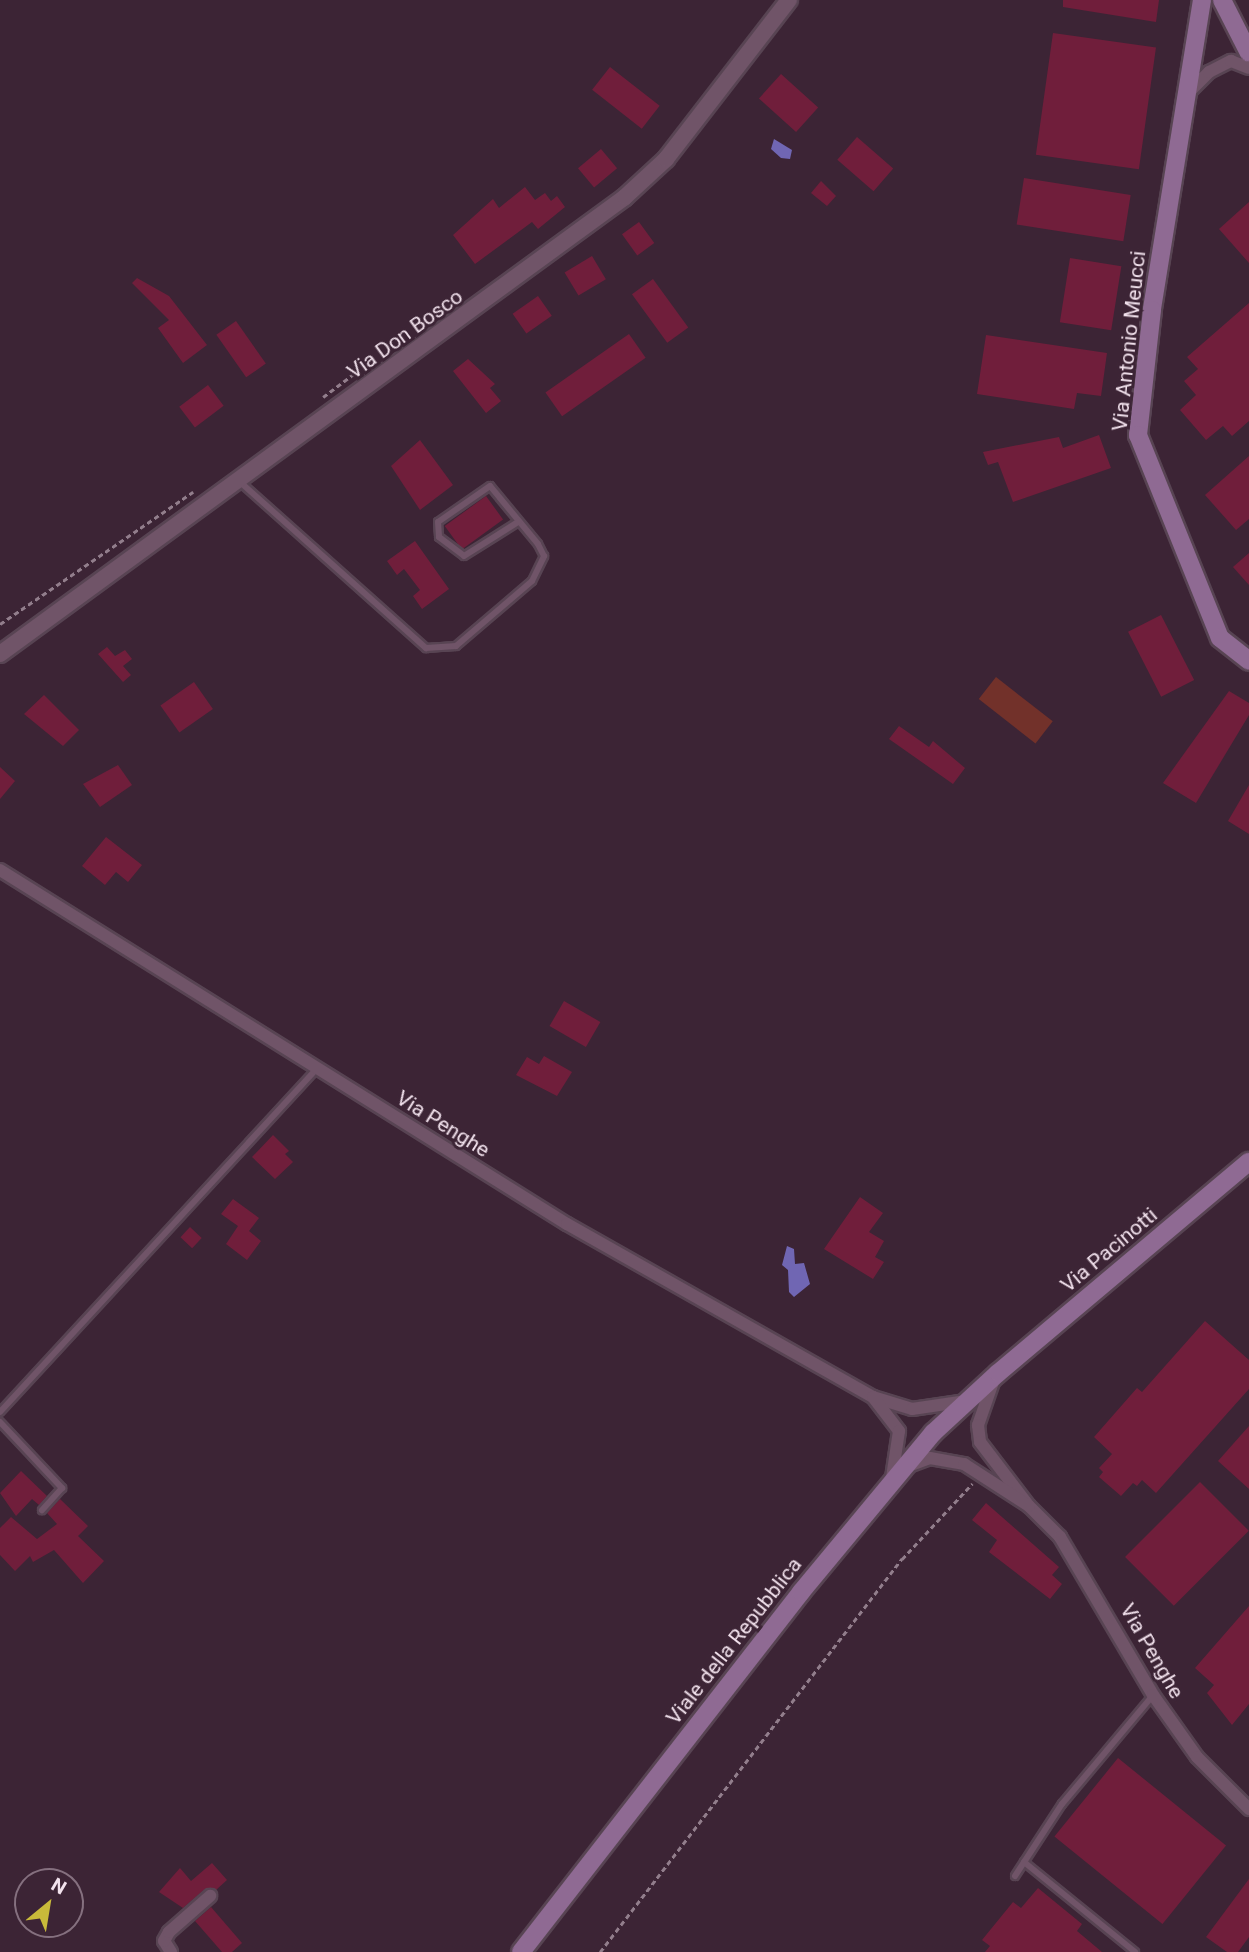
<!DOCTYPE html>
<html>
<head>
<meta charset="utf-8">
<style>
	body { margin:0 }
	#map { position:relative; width:1249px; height:1952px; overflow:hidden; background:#3c2435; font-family:Roboto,sans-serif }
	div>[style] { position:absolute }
	.green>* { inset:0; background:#72312a; transform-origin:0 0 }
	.water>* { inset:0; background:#7066b3 }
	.building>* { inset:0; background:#701e3b; transform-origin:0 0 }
	.path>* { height:2.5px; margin-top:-1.25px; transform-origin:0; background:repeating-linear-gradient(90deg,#927e8c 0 5px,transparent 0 8.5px) }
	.roads { filter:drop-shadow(2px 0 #584453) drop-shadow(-2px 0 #584453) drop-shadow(0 2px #584453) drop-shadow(0 -2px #584453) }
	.service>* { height:6px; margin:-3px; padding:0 3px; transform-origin:3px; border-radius:3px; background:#705468 }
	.minor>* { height:12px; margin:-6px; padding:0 6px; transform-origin:6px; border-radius:6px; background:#705468 }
	.tertiary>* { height:16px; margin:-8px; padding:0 8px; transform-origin:8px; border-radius:8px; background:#705468 }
	.secondary>* { height:18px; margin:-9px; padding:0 9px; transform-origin:9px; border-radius:9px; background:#8f6a93 }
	span { translate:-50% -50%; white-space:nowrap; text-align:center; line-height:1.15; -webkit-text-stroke:6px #3c2435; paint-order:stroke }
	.street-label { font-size:21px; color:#f2e2ed }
	.north { position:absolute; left:14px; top:1868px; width:70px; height:70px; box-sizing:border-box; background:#3c2435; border:2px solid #85707f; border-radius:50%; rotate:30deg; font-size:19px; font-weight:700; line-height:28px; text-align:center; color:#f2e2ed }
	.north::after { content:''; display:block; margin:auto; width:24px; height:32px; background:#c9ba3a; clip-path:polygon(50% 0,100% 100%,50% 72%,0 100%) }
</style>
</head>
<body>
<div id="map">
	<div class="green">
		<i style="left:996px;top:677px;width:72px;height:28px;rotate:38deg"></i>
	</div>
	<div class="water">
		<i style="clip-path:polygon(774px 139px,792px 150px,790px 159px,781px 158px,771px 149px)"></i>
		<i style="clip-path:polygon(787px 1246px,794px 1249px,795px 1264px,804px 1263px,810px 1284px,794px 1297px,789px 1292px,788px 1270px,782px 1265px)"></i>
	</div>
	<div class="building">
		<i style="clip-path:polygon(1063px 0,1159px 0,1156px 22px,1063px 7px)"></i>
		<i style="left:1053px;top:33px;width:104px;height:123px;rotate:8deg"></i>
		<i style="left:610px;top:67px;width:63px;height:29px;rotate:38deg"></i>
		<i style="left:781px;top:74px;width:50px;height:33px;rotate:42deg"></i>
		<i style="left:857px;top:137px;width:48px;height:30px;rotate:41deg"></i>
		<i style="left:601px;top:149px;width:25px;height:30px;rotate:50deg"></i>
		<i style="left:1024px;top:178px;width:108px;height:47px;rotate:9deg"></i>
		<i style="clip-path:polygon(821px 181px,836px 196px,827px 206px,811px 193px)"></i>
		<i style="clip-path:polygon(525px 187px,535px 200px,545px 193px,551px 201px,557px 196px,565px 207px,538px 229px,532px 222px,475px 264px,453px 235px,493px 199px,499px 208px)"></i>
		<i style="clip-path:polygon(1249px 202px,1249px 263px,1219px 229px)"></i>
		<i style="left:639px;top:222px;width:26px;height:21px;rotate:54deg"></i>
		<i style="left:592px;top:256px;width:27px;height:32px;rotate:59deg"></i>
		<i style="left:1070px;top:258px;width:52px;height:65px;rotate:9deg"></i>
		<i style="clip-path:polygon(137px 278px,169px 296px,207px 345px,183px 363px,158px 328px,169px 320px,132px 283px)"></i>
		<i style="left:653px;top:279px;width:60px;height:26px;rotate:54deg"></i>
		<i style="left:538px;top:296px;width:24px;height:31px;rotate:55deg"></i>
		<i style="clip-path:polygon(1249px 303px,1249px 421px,1232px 436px,1223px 426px,1206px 440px,1180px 410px,1196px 395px,1184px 381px,1198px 369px,1187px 357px)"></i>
		<i style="left:236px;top:321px;width:52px;height:24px;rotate:55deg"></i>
		<i style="left:629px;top:334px;width:29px;height:102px;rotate:55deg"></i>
		<i style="clip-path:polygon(986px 335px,1107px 353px,1101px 396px,1077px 393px,1074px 409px,977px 394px)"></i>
		<i style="clip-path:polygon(468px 359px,495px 384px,490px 388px,501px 401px,486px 413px,453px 371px)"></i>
		<i style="left:208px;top:385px;width:26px;height:36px;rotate:53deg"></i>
		<i style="clip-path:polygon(1099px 435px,1111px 468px,1013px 502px,998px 462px,988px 465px,983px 452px,1059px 437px,1063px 448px)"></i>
		<i style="clip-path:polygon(420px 440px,453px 485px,420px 510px,391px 466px)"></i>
		<i style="clip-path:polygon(1249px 456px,1249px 519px,1236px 530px,1205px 495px)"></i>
		<i style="left:486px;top:496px;width:29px;height:51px;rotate:54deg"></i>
		<i style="clip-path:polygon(415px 541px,449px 589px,422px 609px,413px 596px,420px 590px,404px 569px,397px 575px,387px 561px)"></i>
		<i style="clip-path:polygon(1249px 553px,1249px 585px,1233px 567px)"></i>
		<i style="left:1161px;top:615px;width:73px;height:37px;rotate:63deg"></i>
		<i style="clip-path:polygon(107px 647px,115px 656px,125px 650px,132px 659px,123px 666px,131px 675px,123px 682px,98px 654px)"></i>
		<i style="left:194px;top:682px;width:33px;height:41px;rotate:55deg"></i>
		<i style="clip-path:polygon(1229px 691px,1249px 703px,1249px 715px,1196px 803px,1163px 783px)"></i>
		<i style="clip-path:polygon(44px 695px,79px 730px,63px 746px,24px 714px)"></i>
		<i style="clip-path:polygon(899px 726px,929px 747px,933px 741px,965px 768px,953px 784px,889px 739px)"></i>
		<i style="clip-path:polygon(118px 765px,132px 785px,100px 807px,83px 784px)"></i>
		<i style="clip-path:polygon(0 767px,15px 781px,0 799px)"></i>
		<i style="clip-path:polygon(1249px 785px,1249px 834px,1228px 821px)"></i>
		<i style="clip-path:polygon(106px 837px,142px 865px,128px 882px,116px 872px,105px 885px,82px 866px)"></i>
		<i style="left:564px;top:1001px;width:42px;height:29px;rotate:30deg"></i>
		<i style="clip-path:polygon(544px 1056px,572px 1072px,557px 1096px,516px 1075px,527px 1057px,539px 1064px)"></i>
		<i style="clip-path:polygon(273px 1135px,289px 1151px,285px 1154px,293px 1162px,275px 1179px,252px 1157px)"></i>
		<i style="clip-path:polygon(860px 1197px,883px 1213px,869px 1232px,884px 1241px,875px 1257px,884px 1262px,873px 1279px,824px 1249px)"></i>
		<i style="clip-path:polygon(233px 1199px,259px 1218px,249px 1231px,261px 1241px,247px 1260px,226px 1244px,238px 1226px,221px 1214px)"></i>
		<i style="left:190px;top:1227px;width:16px;height:14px;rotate:43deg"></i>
		<i style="clip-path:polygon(1205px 1321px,1249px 1360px,1249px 1389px,1156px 1493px,1142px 1480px,1137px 1486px,1133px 1483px,1121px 1496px,1099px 1477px,1103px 1472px,1099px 1468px,1112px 1454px,1094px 1437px,1137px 1388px,1142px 1392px)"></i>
		<i style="clip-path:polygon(1249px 1426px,1249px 1489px,1218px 1461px)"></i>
		<i style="clip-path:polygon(21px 1471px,47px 1496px,39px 1505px,32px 1499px,16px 1516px,0 1493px)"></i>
		<i style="left:1200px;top:1482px;width:69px;height:106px;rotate:45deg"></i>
		<i style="clip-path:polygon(60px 1499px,88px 1526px,78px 1536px,104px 1561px,83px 1583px,54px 1550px,33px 1562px,30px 1556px,15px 1571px,0 1555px,0 1528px,11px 1517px,37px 1539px,57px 1524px,47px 1513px)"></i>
		<i style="clip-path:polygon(986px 1503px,1059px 1567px,1052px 1575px,1062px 1584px,1050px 1599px,989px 1552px,997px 1540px,972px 1520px)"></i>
		<i style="clip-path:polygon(1249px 1606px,1249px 1704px,1232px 1725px,1207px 1693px,1214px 1685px,1195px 1668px)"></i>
		<i style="left:1118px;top:1758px;width:139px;height:101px;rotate:39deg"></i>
		<i style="clip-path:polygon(212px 1863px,227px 1880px,216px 1890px,205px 1889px,183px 1908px,159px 1892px,180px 1868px,191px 1881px)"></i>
		<i style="clip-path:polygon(1249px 1879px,1249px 1937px,1238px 1952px,1227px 1952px,1206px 1937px)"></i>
		<i style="clip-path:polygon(1038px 1888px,1082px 1924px,1077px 1931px,1102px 1952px,985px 1952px,990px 1946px,982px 1940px,1013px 1902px,1021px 1908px)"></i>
		<i style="clip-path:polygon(211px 1907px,242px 1943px,232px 1952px,222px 1952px,195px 1921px)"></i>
	</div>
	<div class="path">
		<i style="left:323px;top:397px;width:39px;rotate:-37deg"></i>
		<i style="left:0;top:624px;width:234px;rotate:-34.4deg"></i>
		<i style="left:600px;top:1952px;width:496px;rotate:-52.5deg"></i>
		<i style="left:902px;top:1559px;width:103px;rotate:-47deg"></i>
	</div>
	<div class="roads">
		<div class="service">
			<i style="left:239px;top:481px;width:251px;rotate:41.8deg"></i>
			<i style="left:426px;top:648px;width:30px;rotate:-4deg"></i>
			<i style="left:456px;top:646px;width:100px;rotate:-40.5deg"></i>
			<i style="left:532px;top:581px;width:28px;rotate:-64deg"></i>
			<i style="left:544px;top:556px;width:13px;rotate:-117deg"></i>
			<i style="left:538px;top:544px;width:75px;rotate:-129.6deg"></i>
			<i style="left:490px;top:486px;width:63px;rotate:145.3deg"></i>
			<i style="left:438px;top:522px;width:15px;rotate:86deg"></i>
			<i style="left:439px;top:537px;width:31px;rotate:37deg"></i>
			<i style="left:464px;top:556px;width:64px;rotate:-32.2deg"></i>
			<i style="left:0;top:1412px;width:468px;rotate:-47.3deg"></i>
			<i style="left:0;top:1422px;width:91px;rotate:46.8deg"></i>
			<i style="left:62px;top:1488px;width:30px;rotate:132deg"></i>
			<i style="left:1024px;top:1862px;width:143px;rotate:39deg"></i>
			<i style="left:1015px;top:1876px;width:86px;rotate:-56.9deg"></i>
			<i style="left:1062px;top:1804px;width:142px;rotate:-50.1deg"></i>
		</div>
		<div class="minor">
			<i style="left:1186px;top:95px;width:33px;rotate:-45deg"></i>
			<i style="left:1209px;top:72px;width:25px;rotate:-27deg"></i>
			<i style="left:1231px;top:61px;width:19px;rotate:21deg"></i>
			<i style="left:0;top:870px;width:668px;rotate:31.98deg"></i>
			<i style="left:567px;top:1224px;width:352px;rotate:29.5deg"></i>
			<i style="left:873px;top:1397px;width:41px;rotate:17.1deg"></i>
			<i style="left:912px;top:1409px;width:55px;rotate:-8.4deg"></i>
			<i style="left:993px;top:1382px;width:46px;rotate:109.2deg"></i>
			<i style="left:978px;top:1425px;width:17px;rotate:83deg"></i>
			<i style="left:980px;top:1442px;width:81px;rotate:52.6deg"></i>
			<i style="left:1029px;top:1506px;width:44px;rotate:45deg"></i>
			<i style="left:1060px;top:1537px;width:183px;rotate:59.5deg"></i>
			<i style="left:1153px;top:1695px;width:76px;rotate:54.6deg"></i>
			<i style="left:1197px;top:1757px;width:74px;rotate:45deg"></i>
			<i style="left:873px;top:1397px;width:43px;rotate:52.6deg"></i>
			<i style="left:899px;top:1431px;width:48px;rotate:98.5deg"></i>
			<i style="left:908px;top:1466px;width:23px;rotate:-20deg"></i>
			<i style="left:930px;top:1458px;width:35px;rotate:10deg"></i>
			<i style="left:964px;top:1464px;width:77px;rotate:32.9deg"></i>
			<i style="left:171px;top:1952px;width:13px;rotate:-122deg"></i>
			<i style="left:164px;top:1941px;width:10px;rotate:-61deg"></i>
			<i style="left:169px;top:1932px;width:55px;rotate:-41.3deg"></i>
		</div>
		<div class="tertiary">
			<i style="left:0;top:654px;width:774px;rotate:-36.17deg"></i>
			<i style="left:625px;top:197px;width:56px;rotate:-42.8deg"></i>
			<i style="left:666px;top:159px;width:201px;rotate:-52.3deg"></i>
		</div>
		<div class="secondary">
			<i style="left:1202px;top:0;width:314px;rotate:99.2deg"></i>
			<i style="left:1152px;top:310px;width:126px;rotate:96.4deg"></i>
			<i style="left:1138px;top:435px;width:219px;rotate:68deg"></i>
			<i style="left:1220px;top:638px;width:37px;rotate:38deg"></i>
			<i style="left:1222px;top:0;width:59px;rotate:63deg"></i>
			<i style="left:521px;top:1952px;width:456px;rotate:-52.1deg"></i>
			<i style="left:801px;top:1592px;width:207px;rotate:-50.3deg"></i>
			<i style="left:933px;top:1433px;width:88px;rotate:-42.7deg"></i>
			<i style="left:998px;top:1373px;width:328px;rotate:-40.1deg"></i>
		</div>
	</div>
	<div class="street-label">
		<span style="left:405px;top:334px;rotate:-36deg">Via Don Bosco</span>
		<span style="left:1129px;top:341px;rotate:-84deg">Via Antonio Meucci</span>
		<span style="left:443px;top:1124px;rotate:32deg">Via Penghe</span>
		<span style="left:1109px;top:1250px;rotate:-40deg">Via Pacinotti</span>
		<span style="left:734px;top:1641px;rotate:-52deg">Viale della Repubblica</span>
		<span style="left:1152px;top:1651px;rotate:60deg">Via Penghe</span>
	</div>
	<div class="north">N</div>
</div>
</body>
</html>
